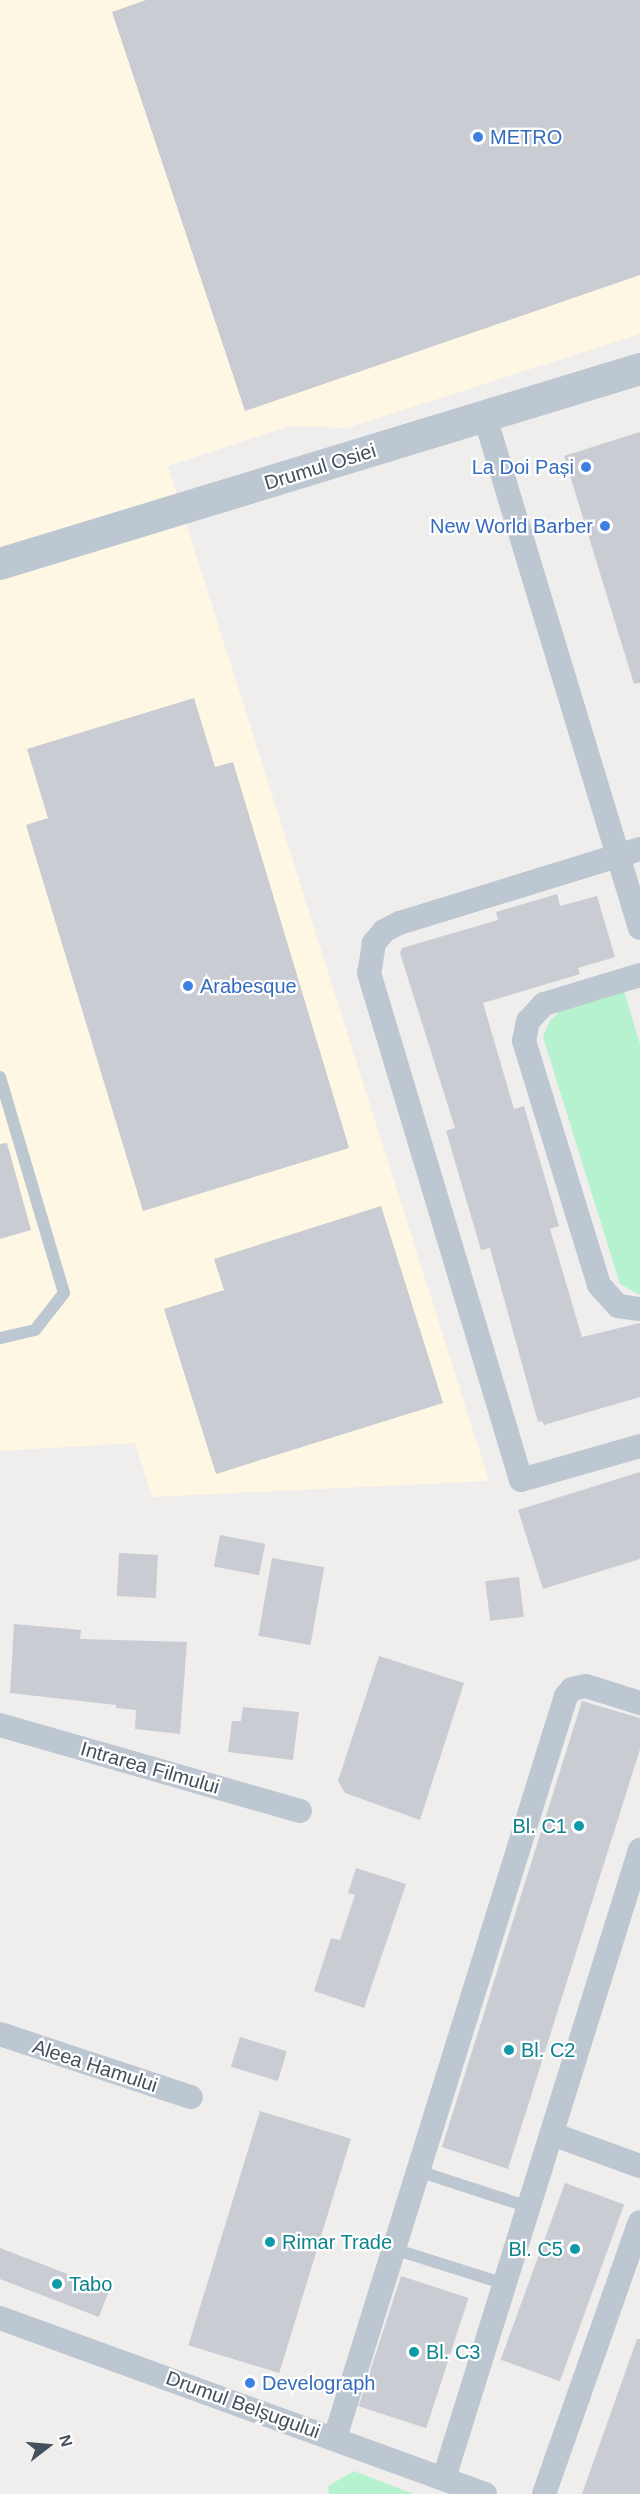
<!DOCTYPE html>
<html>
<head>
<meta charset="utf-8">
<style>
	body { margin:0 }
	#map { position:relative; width:640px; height:2494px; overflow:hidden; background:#f0eded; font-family:Arial,sans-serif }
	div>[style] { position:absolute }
	.commercial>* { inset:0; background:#fdf7e4 }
	.green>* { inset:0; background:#b7f2d0 }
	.building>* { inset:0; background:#c9ccd3; transform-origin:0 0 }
	.service>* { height:12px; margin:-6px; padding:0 6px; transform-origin:6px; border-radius:6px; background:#bcc7d1 }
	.minor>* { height:24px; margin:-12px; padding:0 12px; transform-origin:12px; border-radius:12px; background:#bcc7d1 }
	.tertiary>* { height:32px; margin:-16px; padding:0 16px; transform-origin:16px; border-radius:16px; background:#bcc7d1 }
	.dots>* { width:16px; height:16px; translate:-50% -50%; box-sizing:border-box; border:3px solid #fff; border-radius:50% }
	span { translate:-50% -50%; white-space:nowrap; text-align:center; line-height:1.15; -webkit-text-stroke:4.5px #fff; paint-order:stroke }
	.shop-label { font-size:20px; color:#366cbe }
	.left { translate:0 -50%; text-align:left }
	.right { translate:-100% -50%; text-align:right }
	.street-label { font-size:20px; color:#44505c }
	.culture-label { font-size:20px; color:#0d838f }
	.north { position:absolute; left:18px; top:2416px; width:60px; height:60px; -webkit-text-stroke:4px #fff; paint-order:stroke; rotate:74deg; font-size:16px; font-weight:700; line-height:24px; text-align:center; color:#44505c }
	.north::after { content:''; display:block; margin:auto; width:21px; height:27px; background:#44505c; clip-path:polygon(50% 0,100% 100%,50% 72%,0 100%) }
</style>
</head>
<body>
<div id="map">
	<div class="commercial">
		<i style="clip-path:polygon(0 0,640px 0,640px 334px,347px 428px,289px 426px,168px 466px,489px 1481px,152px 1497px,135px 1443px,0 1451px)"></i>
	</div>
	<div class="green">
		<i style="clip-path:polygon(624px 991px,640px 1044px,640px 1295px,620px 1284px,543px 1037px,550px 1020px,562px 1010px)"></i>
		<i style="clip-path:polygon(354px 2471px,414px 2494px,329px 2494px,328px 2486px)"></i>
	</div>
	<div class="building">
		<i style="clip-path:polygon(146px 0,640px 0,640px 275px,245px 411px,112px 12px)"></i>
		<i style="clip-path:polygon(640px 432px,640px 683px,634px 684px,564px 456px)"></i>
		<i style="clip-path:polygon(194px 698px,215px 767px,233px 762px,349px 1148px,143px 1211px,26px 825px,48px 818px,27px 749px)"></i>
		<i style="clip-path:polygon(557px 894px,560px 906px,597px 896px,615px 957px,578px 968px,580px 974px,483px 1003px,514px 1109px,524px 1106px,559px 1226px,550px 1229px,582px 1337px,640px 1323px,640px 1397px,544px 1425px,542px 1421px,538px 1422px,490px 1248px,481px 1250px,446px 1131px,455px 1128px,400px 953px,402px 948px,498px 920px,496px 912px)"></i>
		<i style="clip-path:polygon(7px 1143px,31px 1230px,0 1239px,0 1144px)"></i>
		<i style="clip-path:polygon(381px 1206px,443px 1403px,216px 1474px,164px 1309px,224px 1290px,214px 1259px)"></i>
		<i style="clip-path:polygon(640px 1472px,640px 1559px,543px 1589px,518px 1510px)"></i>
		<i style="left:220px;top:1535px;width:46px;height:32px;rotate:11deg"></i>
		<i style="left:119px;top:1553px;width:39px;height:43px;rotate:3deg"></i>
		<i style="left:272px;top:1558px;width:53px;height:79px;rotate:10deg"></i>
		<i style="left:519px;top:1577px;width:40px;height:34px;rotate:83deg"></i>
		<i style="clip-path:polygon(14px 1624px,81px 1630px,80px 1639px,187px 1642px,180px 1734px,135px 1729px,136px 1710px,116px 1708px,116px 1705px,10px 1693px)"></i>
		<i style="clip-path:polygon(379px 1656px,464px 1683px,420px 1820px,345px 1793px,338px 1781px)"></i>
		<i style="clip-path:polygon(582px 1701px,640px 1718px,640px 1749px,508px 2169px,442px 2147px)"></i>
		<i style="clip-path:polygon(243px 1707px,299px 1712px,293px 1760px,228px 1752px,232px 1721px,241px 1721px)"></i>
		<i style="clip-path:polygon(356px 1868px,406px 1884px,364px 2008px,314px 1991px,331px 1938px,340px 1940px,355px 1895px,348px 1893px)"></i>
		<i style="left:240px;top:2037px;width:49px;height:31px;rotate:17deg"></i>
		<i style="left:260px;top:2111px;width:95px;height:245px;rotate:17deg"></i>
		<i style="left:565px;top:2183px;width:63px;height:188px;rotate:20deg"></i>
		<i style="left:0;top:2248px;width:117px;height:29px;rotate:21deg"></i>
		<i style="left:401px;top:2276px;width:71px;height:137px;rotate:18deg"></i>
		<i style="clip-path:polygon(637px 2339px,640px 2339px,640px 2494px,582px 2494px)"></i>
	</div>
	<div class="service">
		<i style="left:0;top:1077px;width:225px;rotate:73.5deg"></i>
		<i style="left:64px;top:1293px;width:47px;rotate:128.1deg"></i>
		<i style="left:35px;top:1330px;width:36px;rotate:167deg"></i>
		<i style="left:418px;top:2171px;width:117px;rotate:18deg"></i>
		<i style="left:394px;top:2249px;width:116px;rotate:17.5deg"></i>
	</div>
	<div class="minor">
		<i style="left:485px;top:417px;width:534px;rotate:73.13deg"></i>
		<i style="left:640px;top:849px;width:252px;rotate:162.9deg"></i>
		<i style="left:399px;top:923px;width:17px;rotate:152deg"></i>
		<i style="left:384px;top:931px;width:16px;rotate:130deg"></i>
		<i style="left:374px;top:943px;width:30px;rotate:99deg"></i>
		<i style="left:369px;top:973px;width:529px;rotate:73.31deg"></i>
		<i style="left:521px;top:1480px;width:124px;rotate:-15.9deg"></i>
		<i style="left:640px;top:975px;width:100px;rotate:163.2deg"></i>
		<i style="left:544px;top:1004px;width:23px;rotate:133deg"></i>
		<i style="left:528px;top:1021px;width:20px;rotate:101deg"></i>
		<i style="left:524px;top:1041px;width:255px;rotate:72.9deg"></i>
		<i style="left:599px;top:1285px;width:28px;rotate:48deg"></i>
		<i style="left:618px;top:1306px;width:22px;rotate:8deg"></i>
		<i style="left:0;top:1725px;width:312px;rotate:16deg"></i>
		<i style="left:0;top:2034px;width:201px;rotate:18.3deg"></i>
		<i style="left:552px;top:2134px;width:94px;rotate:20deg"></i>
		<i style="left:0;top:2318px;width:516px;rotate:19.95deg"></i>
		<i style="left:335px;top:2438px;width:777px;rotate:-72.71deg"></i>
		<i style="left:566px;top:1696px;width:9px;rotate:-49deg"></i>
		<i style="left:572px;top:1689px;width:14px;rotate:-12deg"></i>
		<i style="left:586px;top:1686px;width:57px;rotate:17.5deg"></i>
		<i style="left:444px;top:2478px;width:658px;rotate:-72.67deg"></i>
		<i style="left:544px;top:2494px;width:288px;rotate:-70.6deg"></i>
	</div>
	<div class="tertiary">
		<i style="left:0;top:564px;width:669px;rotate:-16.95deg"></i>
	</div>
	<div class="dots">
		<i style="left:478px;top:137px;background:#3f7fe0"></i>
		<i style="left:586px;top:467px;background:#3f7fe0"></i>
		<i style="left:605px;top:526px;background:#3f7fe0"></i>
		<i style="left:188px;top:986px;background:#3f7fe0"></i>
		<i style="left:579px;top:1826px;background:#0f9aa8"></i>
		<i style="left:509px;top:2050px;background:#0f9aa8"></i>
		<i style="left:270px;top:2242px;background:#0f9aa8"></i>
		<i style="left:575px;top:2249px;background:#0f9aa8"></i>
		<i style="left:57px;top:2284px;background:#0f9aa8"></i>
		<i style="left:414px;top:2352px;background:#0f9aa8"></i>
		<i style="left:250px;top:2383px;background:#3f7fe0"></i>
	</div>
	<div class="shop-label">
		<span class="left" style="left:490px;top:137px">METRO</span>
		<span class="right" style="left:574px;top:467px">La Doi Pași</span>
		<span class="right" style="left:593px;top:526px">New World Barber</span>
		<span class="left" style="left:200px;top:986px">Arabesque</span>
		<span class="left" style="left:262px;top:2383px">Develograph</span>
	</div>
	<div class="street-label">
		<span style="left:320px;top:467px;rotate:-17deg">Drumul Osiei</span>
		<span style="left:150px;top:1768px;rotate:16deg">Intrarea Filmului</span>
		<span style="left:95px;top:2066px;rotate:18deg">Aleea Hamului</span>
		<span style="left:243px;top:2405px;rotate:20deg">Drumul Belșugului</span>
	</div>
	<div class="culture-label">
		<span class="right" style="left:567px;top:1826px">Bl. C1</span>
		<span class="left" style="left:521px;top:2050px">Bl. C2</span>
		<span class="left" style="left:282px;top:2242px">Rimar Trade</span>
		<span class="right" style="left:563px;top:2249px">Bl. C5</span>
		<span class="left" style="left:69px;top:2284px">Tabo</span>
		<span class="left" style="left:426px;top:2352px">Bl. C3</span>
	</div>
	<div class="north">N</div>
</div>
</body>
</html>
